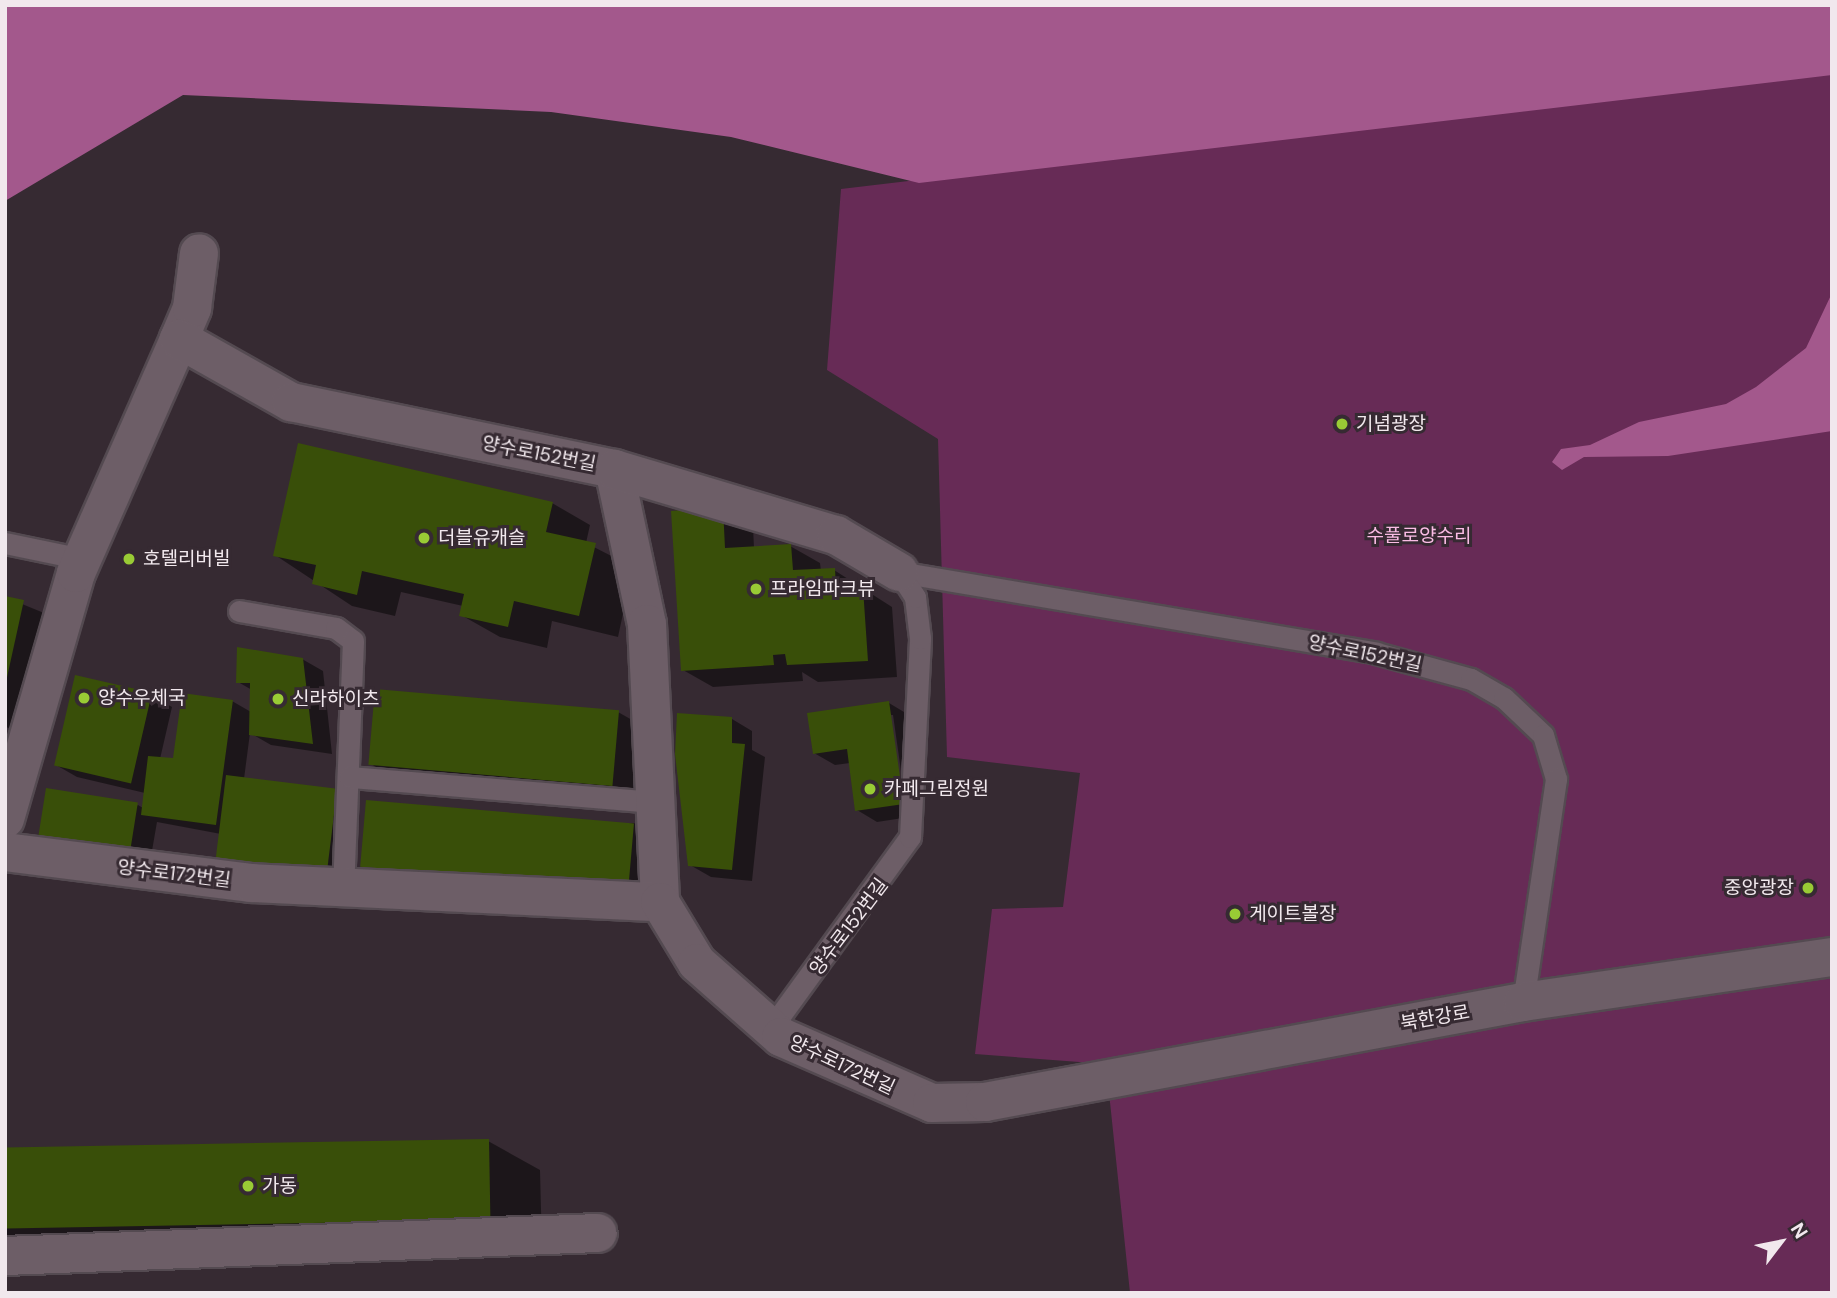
<!DOCTYPE html>
<html>
<head>
<meta charset="utf-8">
<style>
	body { margin:0 }
	#map { position:relative; width:1837px; height:1298px; overflow:hidden; background:#362a32; font-family:"DM Sans","Noto Sans KR",sans-serif }
	div>[style] { position:absolute }
	.green>* { inset:0; background:#672b56 }
	.water>* { inset:0; background:#a3588c }
	.shadow>* { inset:0; background:#0007 }
	.building>* { inset:0; background:#394f09; transform-origin:0 0 }
	.roads { filter:drop-shadow(2px 0 #544a51) drop-shadow(-2px 0 #544a51) drop-shadow(0 2px #544a51) drop-shadow(0 -2px #544a51) }
	.lane>* { height:21px; margin:-10.5px; padding:0 10.5px; transform-origin:10.5px; border-radius:10.5px; background:#6d5e67 }
	.street>* { height:38px; margin:-19px; padding:0 19px; transform-origin:19px; border-radius:19px; background:#6d5e67 }
	.dots>* { width:19px; height:19px; translate:-50% -50%; box-sizing:border-box; border:4px solid #362a32; border-radius:50% }
	span { translate:-50% -50%; white-space:nowrap; text-align:center; line-height:1.15; -webkit-text-stroke:6px #362a32; paint-order:stroke }
	.poi-label { font-size:19px; color:#f1e8ed }
	.left { translate:0 -50%; text-align:left }
	.right { translate:-100% -50%; text-align:right }
	.street-label { font-size:19px; color:#f1e8ed }
	.park-label { font-size:19px; color:#fabce5 }
	.frame { position:absolute; inset:0; border:7px solid #f1e8ed; pointer-events:none }
	.north { position:absolute; left:1746px; top:1207px; width:70px; height:70px; -webkit-text-stroke:5px #362a32; paint-order:stroke; rotate:58deg; font-size:19px; font-weight:700; line-height:28px; text-align:center; color:#f1e8ed }
	.north::after { content:''; display:block; margin:auto; width:24px; height:32px; background:#f1e8ed; clip-path:polygon(50% 0,100% 100%,50% 72%,0 100%) }
</style>
</head>
<body>
<div id="map">
	<div class="green">
		<i style="clip-path:polygon(1832px 72px,1832px 1293px,1130px 1293px,1106px 1064px,975px 1054px,992px 909px,1063px 907px,1080px 773px,947px 757px,938px 439px,827px 370px,841px 189px)"></i>
	</div>
	<div class="water">
		<i style="clip-path:polygon(5px 5px,1832px 5px,1832px 75px,919px 183px,731px 137px,551px 112px,183px 95px,5px 201px)"></i>
		<i style="clip-path:polygon(1832px 293px,1832px 431px,1668px 456px,1584px 457px,1562px 470px,1552px 462px,1561px 449px,1590px 445px,1639px 422px,1726px 404px,1756px 387px,1806px 348px)"></i>
	</div>
	<div class="shadow">
		<i style="clip-path:polygon(552px 503px,590px 525px,586px 543px,633px 567px,618px 637px,552px 621px,547px 648px,500px 637px,461px 615px,463px 606px,401px 592px,395px 616px,352px 606px,275px 555px)"></i>
		<i style="clip-path:polygon(673px 513px,753px 526px,754px 548px,790px 546px,820px 563px,821px 571px,834px 570px,892px 607px,897px 677px,818px 682px,802px 672px,803px 681px,713px 687px,683px 670px)"></i>
		<i style="clip-path:polygon(5px 597px,44px 613px,19px 730px,5px 727px)"></i>
		<i style="clip-path:polygon(302px 659px,323px 671px,332px 754px,271px 745px,250px 733px,244px 779px,336px 791px,347px 884px,221px 834px,157px 822px,148px 874px,59px 858px,138px 805px,143px 808px,145px 793px,77px 777px,56px 765px,151px 695px,172px 707px,160px 759px,175px 760px,232px 701px,251px 712px,252px 690px,238px 682px)"></i>
		<i style="clip-path:polygon(evenodd,889px 703px,909px 715px,923px 815px,877px 822px,857px 810px,850px 763px,835px 765px,814px 753px,889px 703px,889px 715px,893px 715px,907px 813px,903px 813px,889px 715px)"></i>
		<i style="clip-path:polygon(618px 712px,648px 729px,642px 803px,401px 782px,371px 764px)"></i>
		<i style="clip-path:polygon(732px 719px,752px 731px,752px 750px,765px 757px,752px 881px,711px 877px,690px 865px)"></i>
		<i style="clip-path:polygon(634px 823px,664px 841px,659px 904px,393px 883px,363px 866px)"></i>
		<i style="clip-path:polygon(488px 1141px,540px 1170px,542px 1248px,5px 1254px,5px 1154px)"></i>
	</div>
	<div class="building">
		<i style="clip-path:polygon(298px 443px,553px 502px,546px 532px,596px 543px,579px 616px,514px 601px,508px 627px,459px 616px,464px 594px,362px 571px,357px 595px,312px 584px,316px 565px,273px 556px)"></i>
		<i style="clip-path:polygon(723px 507px,725px 548px,791px 544px,793px 570px,835px 568px,836px 590px,863px 588px,868px 661px,787px 665px,785px 654px,773px 655px,774px 665px,681px 671px,671px 511px)"></i>
		<i style="clip-path:polygon(5px 596px,24px 600px,6px 682px,5px 682px)"></i>
		<i style="clip-path:polygon(237px 647px,303px 658px,313px 744px,249px 735px,250px 683px,236px 683px)"></i>
		<i style="left:75px;top:675px;width:79px;height:93px;rotate:13deg"></i>
		<i style="left:375px;top:689px;width:245px;height:76px;rotate:5deg"></i>
		<i style="clip-path:polygon(182px 693px,233px 700px,216px 825px,141px 815px,148px 756px,173px 758px)"></i>
		<i style="clip-path:polygon(889px 701px,904px 804px,855px 811px,847px 749px,813px 754px,807px 713px)"></i>
		<i style="clip-path:polygon(677px 713px,732px 717px,732px 743px,745px 744px,732px 870px,688px 866px,675px 754px)"></i>
		<i style="left:226px;top:775px;width:112px;height:86px;rotate:7deg"></i>
		<i style="left:46px;top:788px;width:93px;height:61px;rotate:9deg"></i>
		<i style="left:366px;top:800px;width:269px;height:67px;rotate:5deg"></i>
		<i style="left:489px;top:1139px;width:81px;height:484px;rotate:89deg"></i>
	</div>
	<div class="roads">
		<div class="lane">
			<i style="left:5px;top:543px;width:79px;rotate:11.7deg"></i>
			<i style="left:899px;top:572px;width:484px;rotate:9.6deg"></i>
			<i style="left:1376px;top:653px;width:98px;rotate:15.3deg"></i>
			<i style="left:1471px;top:679px;width:38px;rotate:30deg"></i>
			<i style="left:1504px;top:698px;width:54px;rotate:43.5deg"></i>
			<i style="left:1543px;top:735px;width:46px;rotate:73.5deg"></i>
			<i style="left:1556px;top:779px;width:225px;rotate:98.4deg"></i>
			<i style="left:239px;top:611px;width:98px;rotate:9.9deg"></i>
			<i style="left:336px;top:628px;width:21px;rotate:37deg"></i>
			<i style="left:353px;top:641px;width:246px;rotate:92.3deg"></i>
			<i style="left:350px;top:777px;width:307px;rotate:4.7deg"></i>
			<i style="left:771px;top:1028px;width:236px;rotate:-54deg"></i>
			<i style="left:910px;top:837px;width:199px;rotate:-87.1deg"></i>
			<i style="left:920px;top:638px;width:41px;rotate:-97deg"></i>
			<i style="left:915px;top:597px;width:30px;rotate:-123deg"></i>
		</div>
		<div class="street">
			<i style="left:179px;top:339px;width:34px;rotate:-67deg"></i>
			<i style="left:192px;top:308px;width:55px;rotate:-82.7deg"></i>
			<i style="left:614px;top:469px;width:158px;rotate:78deg"></i>
			<i style="left:647px;top:624px;width:278px;rotate:87.3deg"></i>
			<i style="left:5px;top:819px;width:256px;rotate:-73.9deg"></i>
			<i style="left:76px;top:573px;width:256px;rotate:-66.2deg"></i>
			<i style="left:179px;top:339px;width:129px;rotate:29.4deg"></i>
			<i style="left:291px;top:402px;width:330px;rotate:11.7deg"></i>
			<i style="left:614px;top:469px;width:232px;rotate:16.6deg"></i>
			<i style="left:836px;top:535px;width:73px;rotate:30.4deg"></i>
			<i style="left:5px;top:852px;width:248px;rotate:7.2deg"></i>
			<i style="left:251px;top:883px;width:409px;rotate:2.7deg"></i>
			<i style="left:660px;top:902px;width:71px;rotate:58.8deg"></i>
			<i style="left:697px;top:963px;width:112px;rotate:41.4deg"></i>
			<i style="left:781px;top:1037px;width:165px;rotate:23.6deg"></i>
			<i style="left:932px;top:1103px;width:53px;rotate:-1.1deg"></i>
			<i style="left:985px;top:1102px;width:547px;rotate:-10.53deg"></i>
			<i style="left:1523px;top:1002px;width:312px;rotate:-8.3deg"></i>
			<i style="left:5px;top:1256px;width:593px;rotate:-2.22deg"></i>
		</div>
	</div>
	<div class="dots">
		<i style="left:1342px;top:424px;background:#99cb35"></i>
		<i style="left:424px;top:538px;background:#99cb35"></i>
		<i style="left:129px;top:559px;background:#99cb35"></i>
		<i style="left:756px;top:589px;background:#99cb35"></i>
		<i style="left:84px;top:698px;background:#99cb35"></i>
		<i style="left:278px;top:699px;background:#99cb35"></i>
		<i style="left:870px;top:789px;background:#99cb35"></i>
		<i style="left:1808px;top:888px;background:#99cb35"></i>
		<i style="left:1235px;top:914px;background:#99cb35"></i>
		<i style="left:248px;top:1186px;background:#99cb35"></i>
	</div>
	<div class="poi-label">
		<span class="left" style="left:1356px;top:424px">기념광장</span>
		<span class="left" style="left:438px;top:538px">더블유캐슬</span>
		<span class="left" style="left:143px;top:559px">호텔리버빌</span>
		<span class="left" style="left:770px;top:589px">프라임파크뷰</span>
		<span class="left" style="left:98px;top:698px">양수우체국</span>
		<span class="left" style="left:292px;top:699px">신라하이츠</span>
		<span class="left" style="left:884px;top:789px">카페그림정원</span>
		<span class="right" style="left:1794px;top:888px">중앙광장</span>
		<span class="left" style="left:1249px;top:914px">게이트볼장</span>
		<span class="left" style="left:262px;top:1186px">가동</span>
	</div>
	<div class="street-label">
		<span style="left:539px;top:454px;rotate:11deg">양수로152번길</span>
		<span style="left:1365px;top:654px;rotate:12deg">양수로152번길</span>
		<span style="left:174px;top:874px;rotate:7deg">양수로172번길</span>
		<span style="left:849px;top:927px;rotate:-53deg">양수로152번길</span>
		<span style="left:1435px;top:1018px;rotate:-10deg">북한강로</span>
		<span style="left:842px;top:1065px;rotate:25deg">양수로172번길</span>
	</div>
	<div class="park-label">
		<span style="left:1419px;top:536px">수풀로양수리</span>
	</div>
	<div class="frame"></div>
	<div class="north">N</div>
</div>
</body>
</html>
